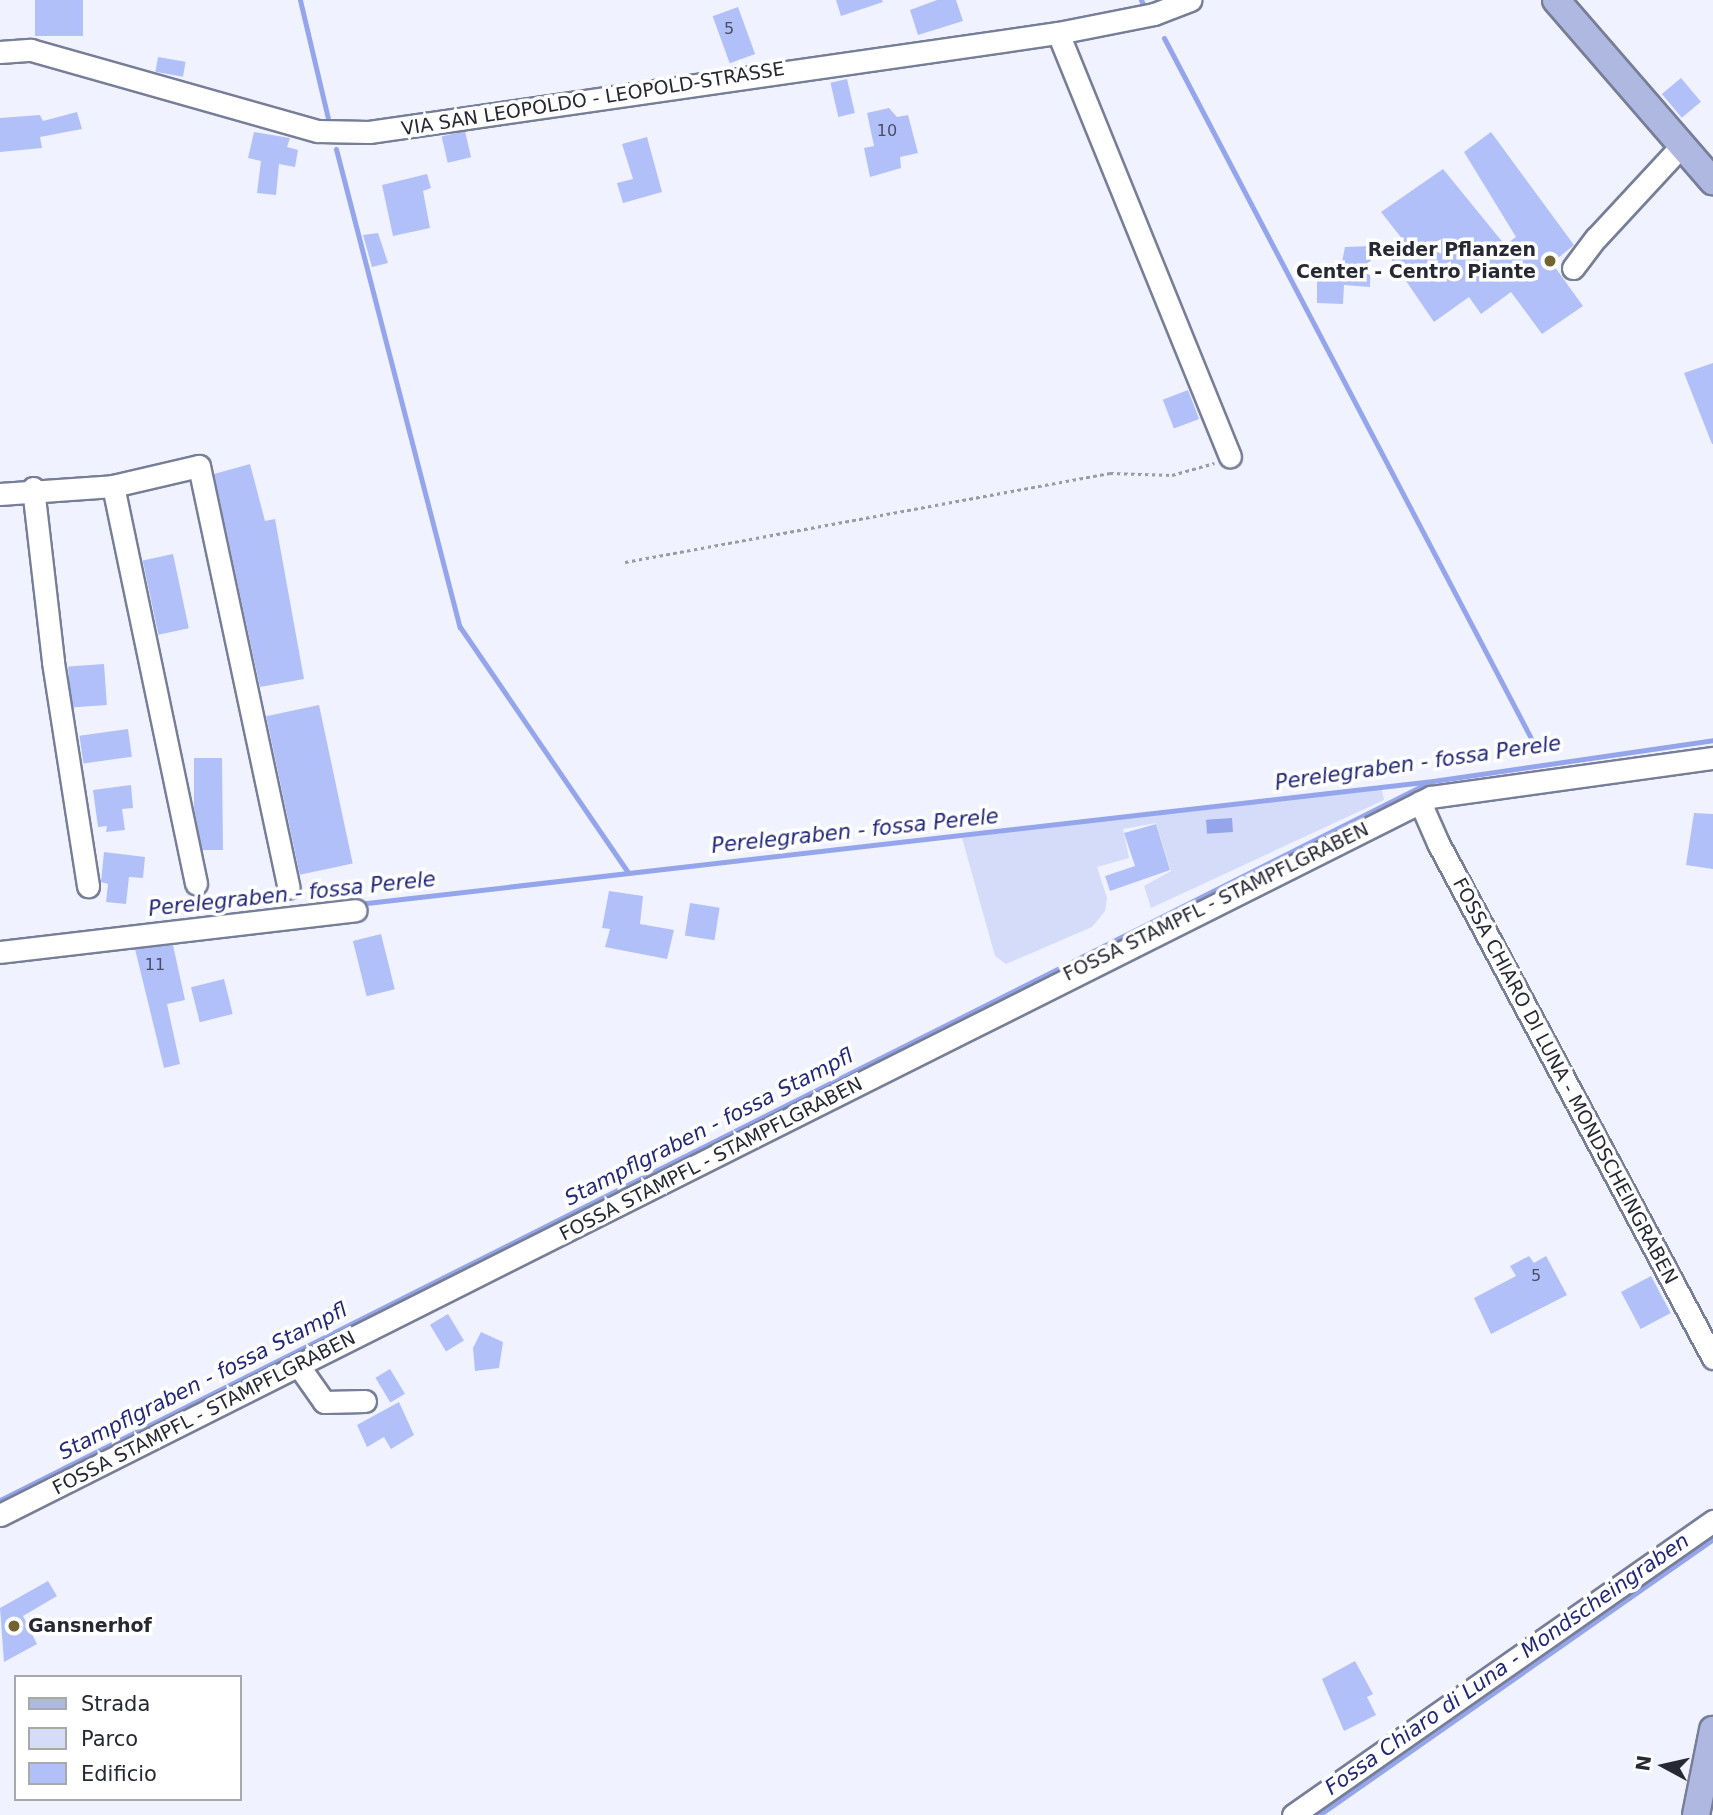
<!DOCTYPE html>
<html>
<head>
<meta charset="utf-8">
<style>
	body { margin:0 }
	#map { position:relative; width:1713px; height:1815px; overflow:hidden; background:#f0f3ff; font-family:"DejaVu Sans",sans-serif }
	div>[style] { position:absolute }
	.green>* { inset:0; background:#d4dcf9 }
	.water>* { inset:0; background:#94a5eb; transform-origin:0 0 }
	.stream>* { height:5px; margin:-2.5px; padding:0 2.5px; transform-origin:2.5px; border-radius:2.5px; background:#94a5eb }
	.building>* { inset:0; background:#b1c0f9; transform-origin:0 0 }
	.path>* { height:2.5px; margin-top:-1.25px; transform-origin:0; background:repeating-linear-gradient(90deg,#999ba7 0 3.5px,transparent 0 7px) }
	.roads { filter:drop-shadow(2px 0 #777e97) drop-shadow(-2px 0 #777e97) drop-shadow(0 2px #777e97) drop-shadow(0 -2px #777e97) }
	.minor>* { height:21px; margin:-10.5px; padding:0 10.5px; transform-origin:10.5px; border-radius:10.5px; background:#fff }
	.major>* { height:26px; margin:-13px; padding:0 13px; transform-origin:13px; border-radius:13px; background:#afb8e0 }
	.dots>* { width:19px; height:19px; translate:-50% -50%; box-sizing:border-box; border:4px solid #fff; border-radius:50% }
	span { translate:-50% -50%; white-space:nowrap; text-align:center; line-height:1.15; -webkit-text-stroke:7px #fff; paint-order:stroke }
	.number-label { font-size:16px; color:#494e64 }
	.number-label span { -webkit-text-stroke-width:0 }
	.street-label { font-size:19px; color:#262833 }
	.poi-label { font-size:19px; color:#262833; font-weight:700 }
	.right { translate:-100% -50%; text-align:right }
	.left { translate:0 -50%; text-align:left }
	.water-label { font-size:21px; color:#222877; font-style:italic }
	.legend { position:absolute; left:14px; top:1675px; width:228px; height:126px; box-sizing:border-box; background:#fff; border:2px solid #a8a9ad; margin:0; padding:9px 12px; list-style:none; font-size:21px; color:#262833 }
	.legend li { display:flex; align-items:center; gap:14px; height:35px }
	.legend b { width:35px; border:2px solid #a8a9ad }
	.north { position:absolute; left:1629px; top:1731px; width:70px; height:70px; -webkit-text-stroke:5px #fff; paint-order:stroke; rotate:278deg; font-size:19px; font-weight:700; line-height:28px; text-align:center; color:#262833 }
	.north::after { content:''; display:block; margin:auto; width:24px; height:32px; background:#262833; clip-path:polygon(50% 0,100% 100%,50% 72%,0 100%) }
</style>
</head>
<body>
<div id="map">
	<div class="green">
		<i style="clip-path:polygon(1381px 786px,1384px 800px,1151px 908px,1144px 886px,1171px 871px,1156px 823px,1123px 829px,1129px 858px,1097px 867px,1107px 898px,1105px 911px,1092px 927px,1006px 964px,995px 956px,962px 838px)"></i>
	</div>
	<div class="water">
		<i style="left:1232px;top:818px;width:14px;height:26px;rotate:86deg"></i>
	</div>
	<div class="stream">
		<i style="left:300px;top:0;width:121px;rotate:76.7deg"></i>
		<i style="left:1141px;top:0;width:4px;rotate:63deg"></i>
		<i style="left:1164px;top:38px;width:799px;rotate:62.34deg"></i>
		<i style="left:336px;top:149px;width:494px;rotate:75.5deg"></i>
		<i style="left:460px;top:627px;width:296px;rotate:55.6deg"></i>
		<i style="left:358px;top:904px;width:1082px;rotate:-6.53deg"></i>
		<i style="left:1433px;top:781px;width:283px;rotate:-8.3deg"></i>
		<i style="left:0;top:1500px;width:1600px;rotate:-26.66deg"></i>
		<i style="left:1319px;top:1815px;width:481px;rotate:-35deg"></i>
	</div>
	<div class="building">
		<i style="left:35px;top:0;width:48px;height:36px"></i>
		<i style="clip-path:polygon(836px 0,882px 0,883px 2px,841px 16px)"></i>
		<i style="clip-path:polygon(937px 0,956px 0,963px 21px,918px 35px,910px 10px)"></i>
		<i style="left:738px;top:7px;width:50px;height:27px;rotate:70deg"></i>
		<i style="left:158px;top:57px;width:28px;height:15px;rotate:10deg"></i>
		<i style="left:1681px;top:78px;width:31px;height:25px;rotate:50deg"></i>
		<i style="left:847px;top:79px;width:35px;height:17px;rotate:77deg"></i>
		<i style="clip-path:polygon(889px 108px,897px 117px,908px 115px,918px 153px,900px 157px,901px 168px,870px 177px,864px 148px,874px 146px,867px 113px)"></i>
		<i style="clip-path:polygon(77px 112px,82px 129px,40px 137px,42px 148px,0 152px,0 118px,40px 115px,43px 121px)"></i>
		<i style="left:465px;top:131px;width:27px;height:24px;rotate:77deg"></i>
		<i style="clip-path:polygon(254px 132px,290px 138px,287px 147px,298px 150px,295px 167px,279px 164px,276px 195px,257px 193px,261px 161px,248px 158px)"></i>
		<i style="clip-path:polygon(1491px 132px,1574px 245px,1552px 263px,1583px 306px,1542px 334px,1511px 292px,1481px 314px,1469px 297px,1434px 322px,1389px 256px,1407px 245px,1381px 212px,1443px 169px,1505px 245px,1516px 237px,1464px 152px)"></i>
		<i style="clip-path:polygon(647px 137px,662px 192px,623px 203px,617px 183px,633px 179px,622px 144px)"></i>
		<i style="clip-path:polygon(427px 174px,431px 188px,423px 191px,430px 228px,393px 236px,382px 185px)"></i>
		<i style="clip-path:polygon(378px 233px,388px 263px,372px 267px,363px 235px)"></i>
		<i style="clip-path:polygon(1371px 246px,1370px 287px,1344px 285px,1343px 304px,1317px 303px,1317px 267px,1341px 267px,1345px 247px)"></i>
		<i style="clip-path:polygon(1713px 363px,1713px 444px,1712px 444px,1684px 373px)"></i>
		<i style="left:1188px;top:390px;width:31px;height:27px;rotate:69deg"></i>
		<i style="clip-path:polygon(250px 464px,265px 521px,275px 519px,304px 679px,260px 687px,214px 474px)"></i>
		<i style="left:173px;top:554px;width:76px;height:31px;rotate:78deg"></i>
		<i style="left:104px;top:664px;width:41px;height:36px;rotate:86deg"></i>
		<i style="left:319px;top:705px;width:162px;height:54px;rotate:78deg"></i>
		<i style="left:128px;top:729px;width:28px;height:49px;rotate:82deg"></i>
		<i style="clip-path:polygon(194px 758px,222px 758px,223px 850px,202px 850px,194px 808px)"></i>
		<i style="clip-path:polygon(131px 785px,133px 808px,122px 809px,125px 830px,106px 832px,107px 826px,98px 827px,93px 790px)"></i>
		<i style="clip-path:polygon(1694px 813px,1713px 814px,1713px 869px,1686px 865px)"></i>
		<i style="clip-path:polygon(1156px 824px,1170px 870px,1110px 891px,1105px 876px,1135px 866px,1124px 833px)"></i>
		<i style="clip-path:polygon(104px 852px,145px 857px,143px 878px,129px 877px,126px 904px,106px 902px,108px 884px,101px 882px)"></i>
		<i style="clip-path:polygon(609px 891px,643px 896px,640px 924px,674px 930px,667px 959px,605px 947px,610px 929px,602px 928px)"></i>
		<i style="left:690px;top:903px;width:30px;height:33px;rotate:9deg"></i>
		<i style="left:381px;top:934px;width:57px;height:29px;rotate:76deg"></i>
		<i style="clip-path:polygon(173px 945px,185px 1000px,167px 1004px,180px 1064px,164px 1068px,135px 949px)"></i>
		<i style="left:224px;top:979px;width:36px;height:34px;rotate:76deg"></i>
		<i style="clip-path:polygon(1529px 1256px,1534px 1263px,1546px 1256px,1567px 1295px,1491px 1334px,1474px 1298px,1516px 1276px,1510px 1266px)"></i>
		<i style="left:1651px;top:1276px;width:42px;height:34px;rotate:62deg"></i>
		<i style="left:448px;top:1314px;width:31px;height:21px;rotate:59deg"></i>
		<i style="clip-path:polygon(481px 1332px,503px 1342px,499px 1368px,475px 1371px,473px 1348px)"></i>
		<i style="left:390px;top:1369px;width:29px;height:17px;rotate:59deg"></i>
		<i style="clip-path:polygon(399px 1402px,414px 1435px,391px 1449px,384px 1437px,367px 1447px,357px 1425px)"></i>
		<i style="clip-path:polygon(48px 1581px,57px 1596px,23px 1616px,37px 1644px,4px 1662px,0 1608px)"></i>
		<i style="clip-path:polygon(1355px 1661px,1373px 1694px,1367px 1697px,1376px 1715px,1344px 1731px,1322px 1679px)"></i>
	</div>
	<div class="path">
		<i style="left:625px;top:562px;width:493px;rotate:-10.4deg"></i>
		<i style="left:1110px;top:473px;width:62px;rotate:1.8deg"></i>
		<i style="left:1172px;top:475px;width:44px;rotate:-15.9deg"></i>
	</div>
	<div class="roads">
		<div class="minor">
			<i style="left:1058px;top:33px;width:457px;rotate:67.9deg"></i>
			<i style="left:0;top:52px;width:31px;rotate:-4deg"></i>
			<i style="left:31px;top:50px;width:298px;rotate:15.8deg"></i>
			<i style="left:318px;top:131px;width:51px;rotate:1.1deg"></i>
			<i style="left:369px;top:132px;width:696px;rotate:-8.18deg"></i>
			<i style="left:1058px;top:33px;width:98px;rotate:-11.2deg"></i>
			<i style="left:1154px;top:14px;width:39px;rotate:-21deg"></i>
			<i style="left:1573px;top:268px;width:38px;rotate:-53deg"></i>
			<i style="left:1596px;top:238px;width:128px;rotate:-47.2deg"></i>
			<i style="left:113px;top:486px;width:406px;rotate:78.2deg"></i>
			<i style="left:33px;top:488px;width:175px;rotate:83.4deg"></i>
			<i style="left:53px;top:662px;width:227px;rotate:81.1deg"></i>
			<i style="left:0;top:494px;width:113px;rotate:-4deg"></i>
			<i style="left:113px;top:486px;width:88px;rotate:-13.1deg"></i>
			<i style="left:199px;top:466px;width:431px;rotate:78deg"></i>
			<i style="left:1420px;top:802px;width:45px;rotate:66.3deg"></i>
			<i style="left:1438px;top:843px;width:584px;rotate:61.9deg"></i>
			<i style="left:0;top:952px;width:358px;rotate:-6.7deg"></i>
			<i style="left:298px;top:1365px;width:45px;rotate:54.9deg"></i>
			<i style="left:324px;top:1402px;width:41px;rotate:-1.4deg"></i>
			<i style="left:0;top:1515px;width:1601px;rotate:-26.65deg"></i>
			<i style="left:1431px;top:797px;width:285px;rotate:-7.9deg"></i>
			<i style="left:1293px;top:1815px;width:513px;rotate:-34.99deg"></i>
		</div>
		<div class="major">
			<i style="left:1556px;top:0;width:240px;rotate:49.1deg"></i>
			<i style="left:1696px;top:1815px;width:87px;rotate:-78.7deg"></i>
		</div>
	</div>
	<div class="dots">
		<i style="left:1550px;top:261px;background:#726330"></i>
		<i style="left:14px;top:1626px;background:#726330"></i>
	</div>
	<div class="number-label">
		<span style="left:729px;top:29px">5</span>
		<span style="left:887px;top:131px">10</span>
		<span style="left:155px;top:965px">11</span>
		<span style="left:1536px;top:1276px">5</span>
	</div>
	<div class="street-label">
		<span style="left:593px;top:99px;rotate:-9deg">VIA SAN LEOPOLDO - LEOPOLD-STRASSE</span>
		<span style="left:1216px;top:902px;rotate:-26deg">FOSSA STAMPFL - STAMPFLGRABEN</span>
		<span style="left:1565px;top:1081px;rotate:62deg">FOSSA CHIARO DI LUNA - MONDSCHEINGRABEN</span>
		<span style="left:711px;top:1159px;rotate:-27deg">FOSSA STAMPFL - STAMPFLGRABEN</span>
		<span style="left:204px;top:1413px;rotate:-27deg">FOSSA STAMPFL - STAMPFLGRABEN</span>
	</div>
	<div class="poi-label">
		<span class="right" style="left:1536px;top:261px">Reider Pflanzen<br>Center - Centro Piante</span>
		<span class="left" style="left:28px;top:1626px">Gansnerhof</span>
	</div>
	<div class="water-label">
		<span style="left:1418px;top:763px;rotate:-8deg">Perelegraben - fossa Perele</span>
		<span style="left:855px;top:831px;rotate:-6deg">Perelegraben - fossa Perele</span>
		<span style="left:292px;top:894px;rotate:-6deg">Perelegraben - fossa Perele</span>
		<span style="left:709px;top:1127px;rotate:-27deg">Stampflgraben - fossa Stampfl</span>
		<span style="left:203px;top:1381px;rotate:-27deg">Stampflgraben - fossa Stampfl</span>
		<span style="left:1507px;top:1664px;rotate:-35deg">Fossa Chiaro di Luna - Mondscheingraben</span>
	</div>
	<ul class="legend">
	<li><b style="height:9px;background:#afb8e0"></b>Strada</li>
	<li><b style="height:19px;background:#d4dcf9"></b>Parco</li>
	<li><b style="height:19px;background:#b1c0f9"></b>Edificio</li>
	</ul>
	<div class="north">N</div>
</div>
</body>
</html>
